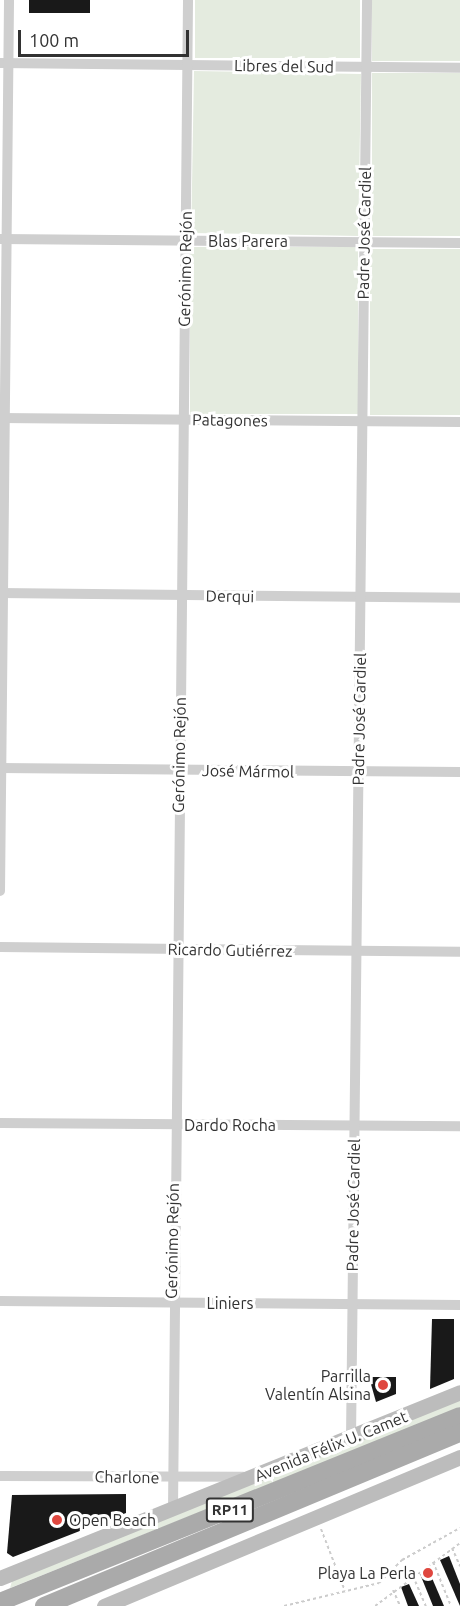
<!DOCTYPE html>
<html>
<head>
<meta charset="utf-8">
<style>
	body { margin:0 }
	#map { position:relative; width:460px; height:1606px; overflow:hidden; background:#fff; font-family:Ubuntu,sans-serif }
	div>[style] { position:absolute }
	.green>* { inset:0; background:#e4ebdf; transform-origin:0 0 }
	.building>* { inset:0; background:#191919; transform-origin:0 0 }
	.path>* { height:2px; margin-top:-1px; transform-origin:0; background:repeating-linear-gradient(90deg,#ccc 0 3px,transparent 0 6px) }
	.street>* { height:10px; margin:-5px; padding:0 5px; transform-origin:5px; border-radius:5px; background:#cfcfcf }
	.secondary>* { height:15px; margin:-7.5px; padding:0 7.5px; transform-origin:7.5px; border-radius:7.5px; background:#bcbcbc }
	.primary>* { height:18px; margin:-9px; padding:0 9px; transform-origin:9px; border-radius:9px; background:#aaa }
	.dots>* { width:16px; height:16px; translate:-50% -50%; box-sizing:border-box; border:3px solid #fff; border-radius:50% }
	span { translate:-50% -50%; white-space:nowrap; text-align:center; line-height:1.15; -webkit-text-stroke:6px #fff; paint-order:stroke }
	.shield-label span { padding:2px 4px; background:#fff; border:2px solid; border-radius:4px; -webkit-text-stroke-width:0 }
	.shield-label { font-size:15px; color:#323232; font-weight:700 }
	.street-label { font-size:16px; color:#323232 }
	.poi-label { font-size:16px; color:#323232 }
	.right { translate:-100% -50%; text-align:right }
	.left { translate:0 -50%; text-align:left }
	.scale { position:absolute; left:18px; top:30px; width:171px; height:27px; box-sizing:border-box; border:3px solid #323232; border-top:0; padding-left:8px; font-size:18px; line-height:21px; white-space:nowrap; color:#323232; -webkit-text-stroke:4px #fff; paint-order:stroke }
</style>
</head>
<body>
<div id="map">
	<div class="green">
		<i style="left:195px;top:0;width:165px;height:58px"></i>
		<i style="left:372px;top:0;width:88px;height:61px"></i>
		<i style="left:194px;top:71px;width:167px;height:162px;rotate:1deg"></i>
		<i style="left:372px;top:73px;width:88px;height:163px"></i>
		<i style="left:190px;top:247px;width:168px;height:167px"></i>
		<i style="left:370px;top:249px;width:90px;height:166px"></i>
		<i style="clip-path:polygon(460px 1399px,460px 1408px,10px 1588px,12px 1581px)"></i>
	</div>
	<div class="building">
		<i style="left:29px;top:0;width:61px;height:13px"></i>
		<i style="clip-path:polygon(432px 1319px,454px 1319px,454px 1379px,430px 1389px)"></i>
		<i style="clip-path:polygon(369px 1377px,396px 1377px,396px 1394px,376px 1402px)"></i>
		<i style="clip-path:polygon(126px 1494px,126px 1513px,13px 1557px,7px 1553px,12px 1495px)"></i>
		<i style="clip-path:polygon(449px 1556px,460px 1584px,460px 1606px,440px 1560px)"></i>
		<i style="clip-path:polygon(429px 1571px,444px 1606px,433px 1606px,420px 1574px)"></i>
		<i style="clip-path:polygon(409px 1584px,419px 1606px,408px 1606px,401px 1587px)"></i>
	</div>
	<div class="path">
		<i style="left:321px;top:1529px;width:66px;rotate:68.8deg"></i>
		<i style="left:452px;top:1548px;width:20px;rotate:66deg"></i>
		<i style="left:433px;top:1562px;width:48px;rotate:67.8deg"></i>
		<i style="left:413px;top:1576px;width:33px;rotate:67deg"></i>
		<i style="left:393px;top:1590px;width:17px;rotate:66deg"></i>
		<i style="left:284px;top:1606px;width:98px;rotate:-13.6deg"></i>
		<i style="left:379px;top:1583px;width:33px;rotate:-45deg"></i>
		<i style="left:402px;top:1560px;width:66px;rotate:-28.9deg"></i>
		<i style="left:375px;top:1606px;width:106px;rotate:-36.5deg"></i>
	</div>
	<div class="street">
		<i style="left:0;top:63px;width:460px;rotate:0.6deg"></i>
		<i style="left:1px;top:239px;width:459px;rotate:0.5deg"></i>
		<i style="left:0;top:418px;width:460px;rotate:0.5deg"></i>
		<i style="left:0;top:593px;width:460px;rotate:0.6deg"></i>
		<i style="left:0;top:768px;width:460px;rotate:0.5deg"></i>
		<i style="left:0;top:891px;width:891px;rotate:-89.42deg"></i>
		<i style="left:0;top:947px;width:460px;rotate:0.6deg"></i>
		<i style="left:0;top:1123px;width:460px;rotate:0.4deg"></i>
		<i style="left:0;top:1301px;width:460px;rotate:0.5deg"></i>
		<i style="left:351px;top:1439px;width:1439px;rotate:-89.36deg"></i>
		<i style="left:0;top:1476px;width:243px;rotate:0.2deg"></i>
		<i style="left:173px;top:1509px;width:1509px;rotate:-89.43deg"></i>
	</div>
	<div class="secondary">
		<i style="left:0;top:1578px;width:496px;rotate:-22deg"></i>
		<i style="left:104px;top:1606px;width:386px;rotate:-22.7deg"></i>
	</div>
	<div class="primary">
		<i style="left:0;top:1602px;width:496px;rotate:-22deg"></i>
		<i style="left:44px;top:1606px;width:451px;rotate:-22.6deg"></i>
	</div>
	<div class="dots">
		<i style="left:383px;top:1385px;background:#df473f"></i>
		<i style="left:57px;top:1520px;background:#df473f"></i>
		<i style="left:428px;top:1573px;background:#df473f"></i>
	</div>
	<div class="shield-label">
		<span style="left:230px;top:1510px">RP11</span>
	</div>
	<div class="street-label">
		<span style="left:284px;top:66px;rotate:1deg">Libres del Sud</span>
		<span style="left:364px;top:233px;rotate:-89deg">Padre José Cardiel</span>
		<span style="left:248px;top:241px">Blas Parera</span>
		<span style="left:185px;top:269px;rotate:-89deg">Gerónimo Rejón</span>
		<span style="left:230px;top:420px;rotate:1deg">Patagones</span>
		<span style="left:230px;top:596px;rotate:1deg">Derqui</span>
		<span style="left:359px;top:719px;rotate:-89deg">Padre José Cardiel</span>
		<span style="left:179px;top:755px;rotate:-89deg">Gerónimo Rejón</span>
		<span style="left:248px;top:771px;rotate:1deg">José Mármol</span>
		<span style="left:230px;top:950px;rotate:1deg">Ricardo Gutiérrez</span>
		<span style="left:230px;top:1125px">Dardo Rocha</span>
		<span style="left:353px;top:1205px;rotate:-89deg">Padre José Cardiel</span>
		<span style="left:172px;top:1241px;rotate:-89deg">Gerónimo Rejón</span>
		<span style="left:230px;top:1303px">Liniers</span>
		<span style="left:331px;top:1446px;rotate:-22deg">Avenida Félix U. Camet</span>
		<span style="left:127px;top:1477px;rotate:1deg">Charlone</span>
	</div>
	<div class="poi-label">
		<span class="right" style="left:371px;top:1385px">Parrilla<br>Valentín Alsina</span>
		<span class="left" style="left:69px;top:1520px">Open Beach</span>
		<span class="right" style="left:416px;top:1573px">Playa La Perla</span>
	</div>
	<div class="scale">100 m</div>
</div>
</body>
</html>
